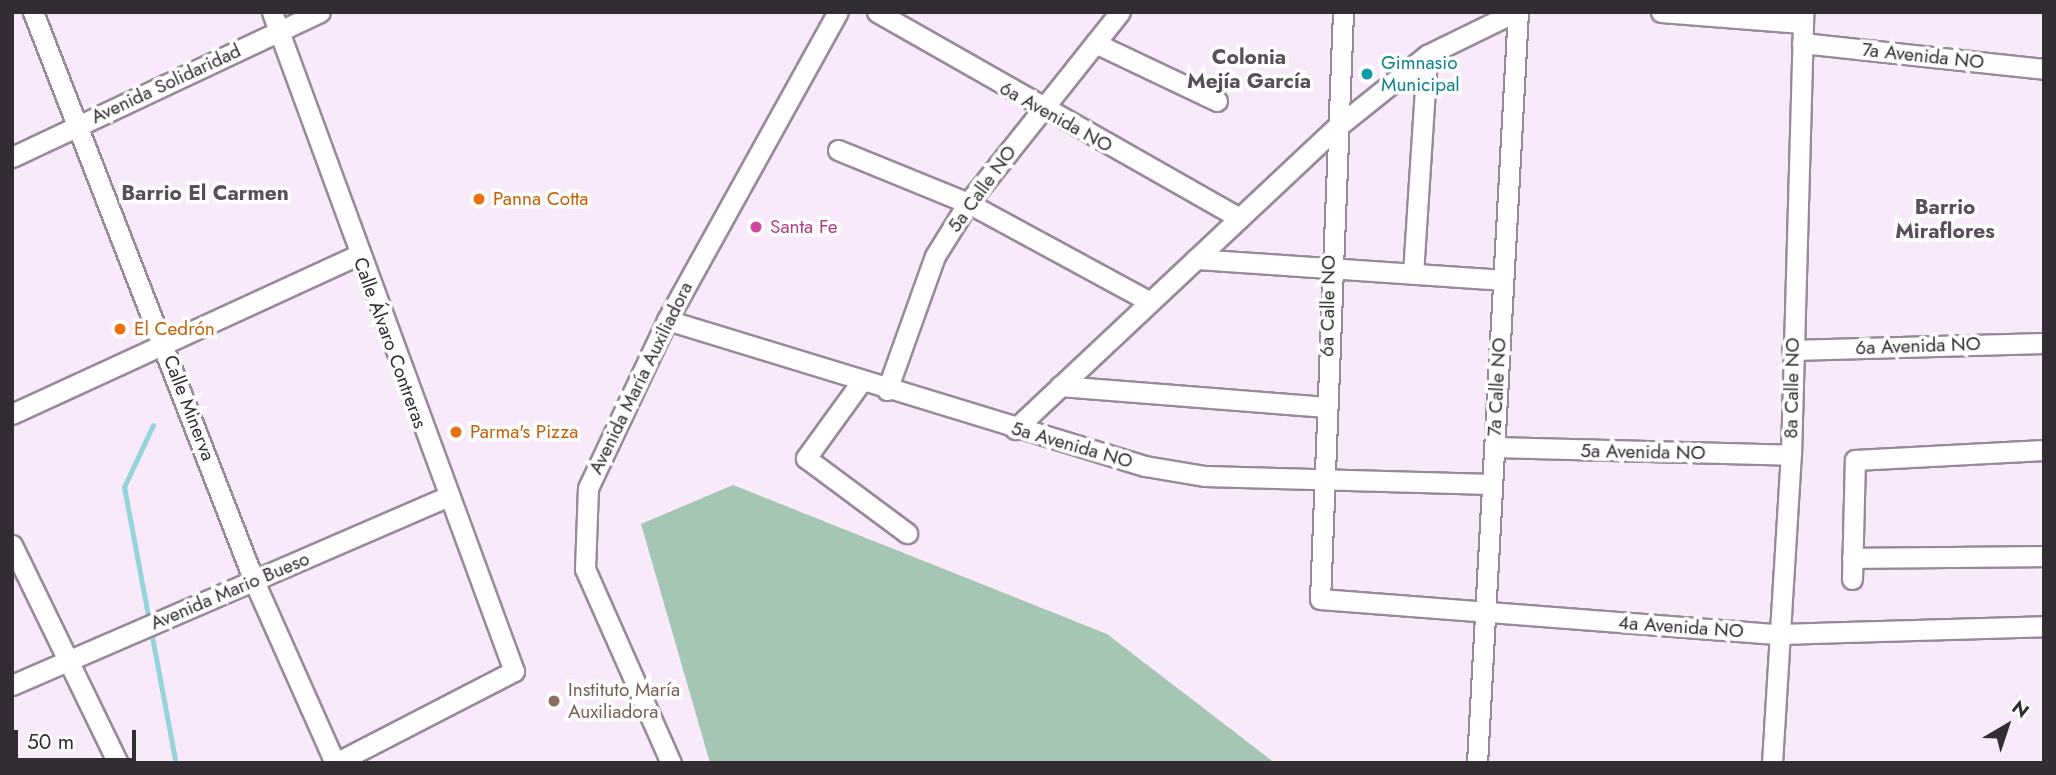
<!DOCTYPE html>
<html>
<head>
<meta charset="utf-8">
<style>
	body { margin:0 }
	#map { position:relative; width:2056px; height:775px; overflow:hidden; background:#f9eafb; font-family:Jost,sans-serif }
	div>[style] { position:absolute }
	.green>* { inset:0; background:#a5c6b2 }
	.stream>* { height:5px; margin:-2.5px; padding:0 2.5px; transform-origin:2.5px; border-radius:2.5px; background:#94d5dd }
	.roads { filter:drop-shadow(2px 0 #988a9a) drop-shadow(-2px 0 #988a9a) drop-shadow(0 2px #988a9a) drop-shadow(0 -2px #988a9a) }
	.minor>* { height:19px; margin:-9.5px; padding:0 9.5px; transform-origin:9.5px; border-radius:9.5px; background:#fff }
	.dots>* { width:19px; height:19px; translate:-50% -50%; box-sizing:border-box; border:4px solid #fff; border-radius:50% }
	span { translate:-50% -50%; white-space:nowrap; text-align:center; line-height:1.15; -webkit-text-stroke:7px #fff; paint-order:stroke }
	.street-label { font-size:19px; color:#322c33 }
	.culture-label { font-size:19px; color:#0d838f }
	.left { translate:0 -50%; text-align:left }
	.food-label { font-size:19px; color:#c56008 }
	.hotel-label { font-size:19px; color:#b23c85 }
	.education-label { font-size:19px; color:#785e54 }
	.neighbourhood-label { font-size:21px; color:#5a4e5c; font-weight:700 }
	.frame { position:absolute; inset:0; border:14px solid #322c33; pointer-events:none }
	.north { position:absolute; left:1972px; top:691px; width:70px; height:70px; -webkit-text-stroke:5px #fff; paint-order:stroke; rotate:39deg; font-size:19px; font-weight:700; line-height:28px; text-align:center; color:#322c33 }
	.north::after { content:''; display:block; margin:auto; width:24px; height:32px; background:#322c33; clip-path:polygon(50% 0,100% 100%,50% 72%,0 100%) }
	.scale { position:absolute; left:14px; top:730px; width:122px; height:32px; box-sizing:border-box; border:4px solid #322c33; border-top:0; padding-left:9px; font-size:21px; line-height:24px; white-space:nowrap; color:#322c33; -webkit-text-stroke:5px #fff; paint-order:stroke }
</style>
</head>
<body>
<div id="map">
	<div class="green">
		<i style="clip-path:polygon(733px 485px,1107px 634px,1275px 763px,710px 763px,641px 524px)"></i>
	</div>
	<div class="stream">
		<i style="left:153px;top:425px;width:68px;rotate:115.1deg"></i>
		<i style="left:124px;top:487px;width:277px;rotate:79.4deg"></i>
	</div>
	<div class="roads">
		<div class="minor">
			<i style="left:33px;top:12px;width:610px;rotate:68.77deg"></i>
			<i style="left:254px;top:581px;width:199px;rotate:66deg"></i>
			<i style="left:272px;top:12px;width:702px;rotate:69.84deg"></i>
			<i style="left:514px;top:671px;width:200px;rotate:152.7deg"></i>
			<i style="left:877px;top:12px;width:417px;rotate:29.6deg"></i>
			<i style="left:1343px;top:12px;width:587px;rotate:92.24deg"></i>
			<i style="left:1320px;top:599px;width:461px;rotate:4.4deg"></i>
			<i style="left:1780px;top:634px;width:264px;rotate:-1.7deg"></i>
			<i style="left:1661px;top:12px;width:141px;rotate:4.5deg"></i>
			<i style="left:1095px;top:43px;width:135px;rotate:25.4deg"></i>
			<i style="left:1802px;top:43px;width:243px;rotate:6.1deg"></i>
			<i style="left:838px;top:150px;width:140px;rotate:22.2deg"></i>
			<i style="left:968px;top:203px;width:207px;rotate:28.5deg"></i>
			<i style="left:12px;top:157px;width:340px;rotate:-25.2deg"></i>
			<i style="left:1196px;top:259px;width:307px;rotate:3.9deg"></i>
			<i style="left:1413px;top:274px;width:219px;rotate:-86.3deg"></i>
			<i style="left:667px;top:320px;width:500px;rotate:17deg"></i>
			<i style="left:1145px;top:466px;width:61px;rotate:9.5deg"></i>
			<i style="left:1205px;top:476px;width:287px;rotate:1.6deg"></i>
			<i style="left:1792px;top:350px;width:252px;rotate:-1.6deg"></i>
			<i style="left:861px;top:382px;width:94px;rotate:125.9deg"></i>
			<i style="left:806px;top:458px;width:126px;rotate:36.6deg"></i>
			<i style="left:1060px;top:386px;width:267px;rotate:4.5deg"></i>
			<i style="left:887px;top:390px;width:142px;rotate:-70.3deg"></i>
			<i style="left:935px;top:256px;width:62px;rotate:-58.1deg"></i>
			<i style="left:968px;top:203px;width:244px;rotate:-51.5deg"></i>
			<i style="left:12px;top:414px;width:381px;rotate:-24.7deg"></i>
			<i style="left:1015px;top:429px;width:440px;rotate:-43.2deg"></i>
			<i style="left:1336px;top:128px;width:117px;rotate:-38.7deg"></i>
			<i style="left:1427px;top:55px;width:98px;rotate:-26deg"></i>
			<i style="left:1494px;top:447px;width:297px;rotate:1.5deg"></i>
			<i style="left:12px;top:545px;width:242px;rotate:64.1deg"></i>
			<i style="left:1852px;top:558px;width:192px;rotate:-0.6deg"></i>
			<i style="left:1852px;top:579px;width:119px;rotate:-88.6deg"></i>
			<i style="left:1855px;top:460px;width:189px;rotate:-3deg"></i>
			<i style="left:12px;top:685px;width:474px;rotate:-23.4deg"></i>
			<i style="left:671px;top:763px;width:212px;rotate:-113.9deg"></i>
			<i style="left:585px;top:569px;width:81px;rotate:-87.9deg"></i>
			<i style="left:588px;top:488px;width:186px;rotate:-64.8deg"></i>
			<i style="left:667px;top:320px;width:352px;rotate:-61deg"></i>
			<i style="left:1477px;top:763px;width:752px;rotate:-86.88deg"></i>
			<i style="left:1772px;top:763px;width:309px;rotate:-86.5deg"></i>
			<i style="left:1791px;top:455px;width:443px;rotate:-88.4deg"></i>
		</div>
	</div>
	<div class="dots">
		<i style="left:1367px;top:74px;background:#0f9aa8"></i>
		<i style="left:479px;top:199px;background:#e8710a"></i>
		<i style="left:756px;top:227px;background:#d1479c"></i>
		<i style="left:120px;top:329px;background:#e8710a"></i>
		<i style="left:456px;top:432px;background:#e8710a"></i>
		<i style="left:554px;top:701px;background:#8d6e63"></i>
	</div>
	<div class="street-label">
		<span style="left:1923px;top:56px;rotate:6deg">7a Avenida NO</span>
		<span style="left:166px;top:84px;rotate:-25deg">Avenida Solidaridad</span>
		<span style="left:1056px;top:117px;rotate:29deg">6a Avenida NO</span>
		<span style="left:982px;top:189px;rotate:-54deg">5a Calle NO</span>
		<span style="left:1328px;top:306px;rotate:-89deg">6a Calle NO</span>
		<span style="left:390px;top:343px;rotate:70deg">Calle Álvaro Contreras</span>
		<span style="left:1918px;top:346px;rotate:-2deg">6a Avenida NO</span>
		<span style="left:641px;top:378px;rotate:-64deg">Avenida María Auxiliadora</span>
		<span style="left:1497px;top:387px;rotate:-87deg">7a Calle NO</span>
		<span style="left:1792px;top:388px;rotate:-89deg">8a Calle NO</span>
		<span style="left:189px;top:408px;rotate:69deg">Calle Minerva</span>
		<span style="left:1072px;top:445px;rotate:16deg">5a Avenida NO</span>
		<span style="left:1643px;top:452px;rotate:1deg">5a Avenida NO</span>
		<span style="left:230px;top:591px;rotate:-23deg">Avenida Mario Bueso</span>
		<span style="left:1681px;top:627px;rotate:4deg">4a Avenida NO</span>
	</div>
	<div class="culture-label">
		<span class="left" style="left:1381px;top:74px">Gimnasio<br>Municipal</span>
	</div>
	<div class="food-label">
		<span class="left" style="left:493px;top:199px">Panna Cotta</span>
		<span class="left" style="left:134px;top:329px">El Cedrón</span>
		<span class="left" style="left:470px;top:432px">Parma's Pizza</span>
	</div>
	<div class="hotel-label">
		<span class="left" style="left:770px;top:227px">Santa Fe</span>
	</div>
	<div class="education-label">
		<span class="left" style="left:568px;top:701px">Instituto María<br>Auxiliadora</span>
	</div>
	<div class="neighbourhood-label">
		<span style="left:1249px;top:69px">Colonia<br>Mejía García</span>
		<span style="left:205px;top:193px">Barrio El Carmen</span>
		<span style="left:1945px;top:219px">Barrio<br>Miraflores</span>
	</div>
	<div class="frame"></div>
	<div class="north">N</div>
	<div class="scale">50 m</div>
</div>
</body>
</html>
